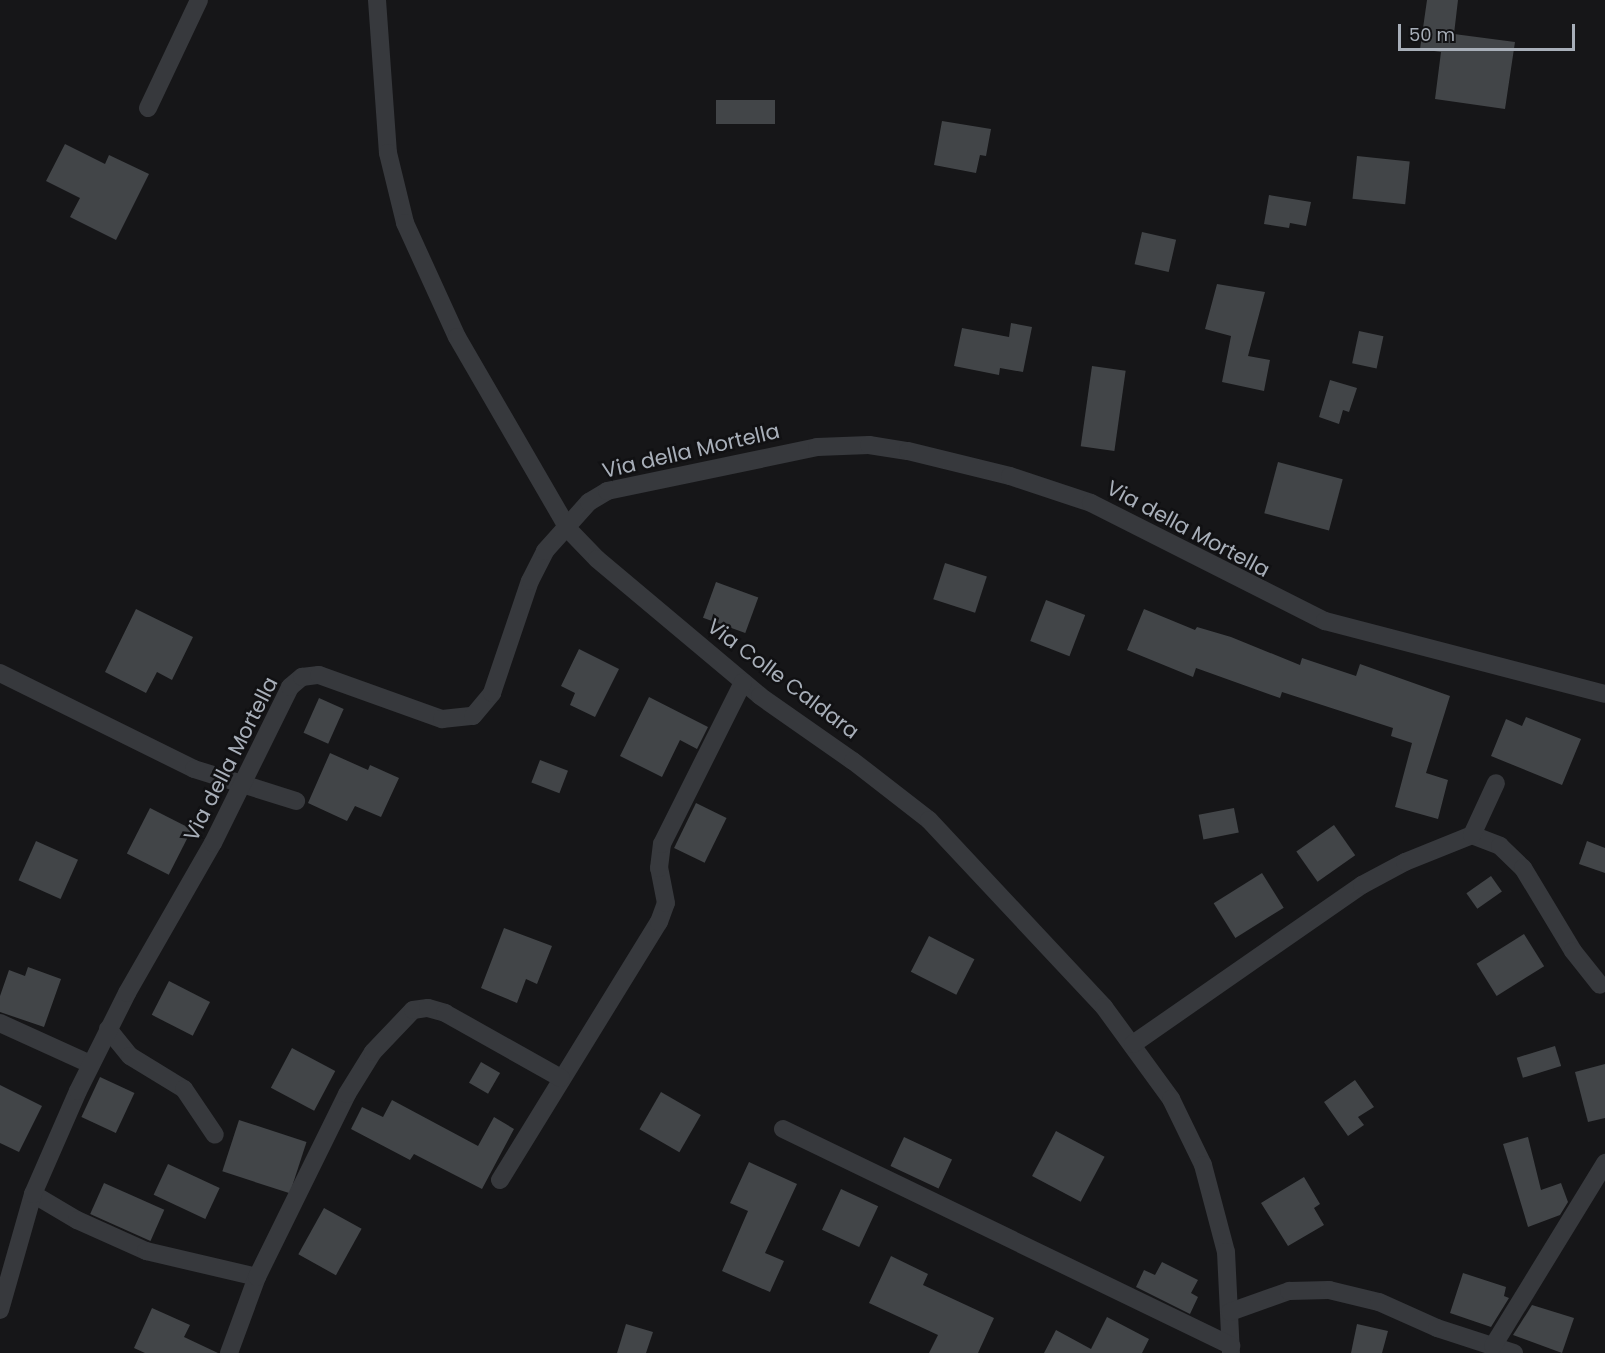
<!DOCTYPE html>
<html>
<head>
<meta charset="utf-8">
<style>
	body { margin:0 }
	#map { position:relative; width:1605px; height:1353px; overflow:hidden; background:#161618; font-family:Poppins,sans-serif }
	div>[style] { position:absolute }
	.building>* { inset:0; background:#424548; transform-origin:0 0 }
	.minor>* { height:18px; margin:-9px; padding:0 9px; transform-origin:9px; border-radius:9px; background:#37393d }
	span { translate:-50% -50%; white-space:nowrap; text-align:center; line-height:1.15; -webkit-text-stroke:5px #111113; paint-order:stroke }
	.street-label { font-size:21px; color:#a8afb9 }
	.scale { position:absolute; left:1398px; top:24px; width:177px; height:27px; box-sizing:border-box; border:3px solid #a8afb9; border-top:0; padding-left:8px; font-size:18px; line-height:21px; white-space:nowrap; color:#a8afb9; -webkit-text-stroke:4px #111113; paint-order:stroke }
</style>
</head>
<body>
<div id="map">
	<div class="building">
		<i style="clip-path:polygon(1427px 0,1458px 0,1454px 34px,1515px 42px,1505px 109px,1435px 99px,1441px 52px,1420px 49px)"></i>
		<i style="left:775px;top:100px;width:24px;height:59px;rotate:90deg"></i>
		<i style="clip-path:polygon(942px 121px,991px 129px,986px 156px,980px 155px,976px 173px,934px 165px)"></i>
		<i style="clip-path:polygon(65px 144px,105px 164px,109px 155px,149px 174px,116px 240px,70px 217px,80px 198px,46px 181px)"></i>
		<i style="left:1357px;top:156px;width:53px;height:43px;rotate:6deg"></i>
		<i style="clip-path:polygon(1269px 195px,1311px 202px,1306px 226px,1290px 223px,1289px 228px,1264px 224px)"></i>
		<i style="left:1142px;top:232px;width:35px;height:33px;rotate:13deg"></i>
		<i style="clip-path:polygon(1217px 284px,1265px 292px,1248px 356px,1270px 360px,1264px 391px,1222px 382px,1231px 336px,1205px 329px)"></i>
		<i style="clip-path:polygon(1011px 323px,1032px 327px,1023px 372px,1000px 368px,999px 375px,954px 366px,962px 328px,1009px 337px)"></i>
		<i style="left:1359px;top:331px;width:25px;height:33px;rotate:12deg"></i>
		<i style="left:1092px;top:366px;width:34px;height:81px;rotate:8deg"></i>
		<i style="clip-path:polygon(1330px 380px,1357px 388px,1349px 412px,1343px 410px,1339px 424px,1319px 417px)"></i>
		<i style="left:1278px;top:462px;width:67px;height:53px;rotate:15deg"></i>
		<i style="left:945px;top:563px;width:44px;height:38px;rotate:18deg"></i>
		<i style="left:716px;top:582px;width:45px;height:38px;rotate:20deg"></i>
		<i style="left:1046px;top:600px;width:42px;height:44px;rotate:21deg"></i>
		<i style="clip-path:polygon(136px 609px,193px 637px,172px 680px,157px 672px,146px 693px,105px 672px)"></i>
		<i style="clip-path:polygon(1144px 609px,1195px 630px,1197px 627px,1231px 637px,1300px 665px,1302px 658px,1356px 676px,1360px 664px,1450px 696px,1426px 773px,1448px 780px,1438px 819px,1395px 807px,1412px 743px,1391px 736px,1393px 728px,1282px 692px,1280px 698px,1196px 668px,1193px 677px,1127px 650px)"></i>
		<i style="clip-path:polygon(579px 649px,619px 669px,595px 717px,570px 705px,575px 693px,561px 686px)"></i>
		<i style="clip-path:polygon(649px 697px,708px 727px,697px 749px,680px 740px,662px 777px,620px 756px)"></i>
		<i style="left:319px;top:698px;width:27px;height:38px;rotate:24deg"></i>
		<i style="clip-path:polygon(1526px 717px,1581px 739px,1562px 785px,1491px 756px,1506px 719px,1522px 726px)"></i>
		<i style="clip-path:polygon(330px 753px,368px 770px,370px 765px,399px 778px,381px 817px,355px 806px,347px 821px,308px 803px)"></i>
		<i style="left:540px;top:760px;width:30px;height:24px;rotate:21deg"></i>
		<i style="left:696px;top:803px;width:34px;height:50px;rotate:26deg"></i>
		<i style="left:150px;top:808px;width:47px;height:51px;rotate:27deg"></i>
		<i style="left:1234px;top:808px;width:25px;height:36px;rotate:79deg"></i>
		<i style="left:1334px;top:825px;width:37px;height:46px;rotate:55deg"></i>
		<i style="left:36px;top:841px;width:46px;height:43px;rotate:24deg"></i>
		<i style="clip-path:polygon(1587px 841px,1605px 848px,1605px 873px,1579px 864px)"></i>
		<i style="left:1262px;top:873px;width:41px;height:57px;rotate:58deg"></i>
		<i style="left:1491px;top:876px;width:19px;height:30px;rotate:55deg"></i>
		<i style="clip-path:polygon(504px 928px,552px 946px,537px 984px,526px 979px,517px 1003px,481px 988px)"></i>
		<i style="left:1524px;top:934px;width:38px;height:56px;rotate:58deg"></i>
		<i style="left:929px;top:936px;width:51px;height:40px;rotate:27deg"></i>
		<i style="clip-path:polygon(28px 967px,61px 979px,44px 1027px,0 1012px,0 996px,9px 970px,25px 976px)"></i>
		<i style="left:169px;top:981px;width:46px;height:38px;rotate:27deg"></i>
		<i style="left:1555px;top:1046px;width:21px;height:40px;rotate:73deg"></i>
		<i style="left:292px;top:1048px;width:49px;height:45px;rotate:28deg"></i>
		<i style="left:481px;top:1062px;width:22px;height:24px;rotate:30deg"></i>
		<i style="clip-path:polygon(1605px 1064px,1605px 1118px,1588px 1122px,1575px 1072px)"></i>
		<i style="left:100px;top:1077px;width:38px;height:44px;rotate:25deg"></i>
		<i style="clip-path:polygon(1355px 1080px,1374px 1107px,1358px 1117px,1364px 1125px,1348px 1136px,1324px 1102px)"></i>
		<i style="clip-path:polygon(0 1085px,42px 1106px,19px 1152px,0 1143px)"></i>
		<i style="left:661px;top:1092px;width:46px;height:43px;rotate:30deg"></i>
		<i style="clip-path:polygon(392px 1100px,478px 1146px,494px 1117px,514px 1129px,482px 1189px,414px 1154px,410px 1160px,351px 1129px,362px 1107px,383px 1117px)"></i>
		<i style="left:239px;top:1120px;width:71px;height:54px;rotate:18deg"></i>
		<i style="left:1056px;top:1131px;width:55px;height:51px;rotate:28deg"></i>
		<i style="left:904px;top:1137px;width:53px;height:32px;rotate:25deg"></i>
		<i style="clip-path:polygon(1528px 1137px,1541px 1190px,1561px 1183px,1568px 1202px,1560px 1215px,1528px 1227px,1503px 1144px)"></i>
		<i style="clip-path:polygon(749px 1162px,797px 1184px,765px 1253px,784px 1261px,770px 1292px,722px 1271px,748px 1211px,730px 1203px)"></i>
		<i style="left:168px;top:1164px;width:57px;height:34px;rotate:25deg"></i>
		<i style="clip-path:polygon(1304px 1177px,1320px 1204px,1314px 1208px,1324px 1225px,1288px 1246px,1261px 1203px)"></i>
		<i style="left:104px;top:1183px;width:66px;height:34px;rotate:24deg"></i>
		<i style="left:841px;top:1189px;width:41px;height:45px;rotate:25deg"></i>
		<i style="left:324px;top:1208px;width:43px;height:53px;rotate:29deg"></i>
		<i style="clip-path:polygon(891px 1256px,928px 1274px,923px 1285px,994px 1318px,978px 1353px,929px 1353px,938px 1335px,869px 1303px)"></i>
		<i style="clip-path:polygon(1162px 1262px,1198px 1280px,1191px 1293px,1198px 1297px,1190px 1314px,1136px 1287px,1144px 1270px,1155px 1275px)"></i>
		<i style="clip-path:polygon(1463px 1273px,1506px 1287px,1504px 1296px,1509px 1298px,1491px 1327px,1450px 1313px)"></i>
		<i style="clip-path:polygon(1532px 1305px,1574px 1318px,1562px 1353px,1513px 1335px)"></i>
		<i style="clip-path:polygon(152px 1308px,190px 1325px,184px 1337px,218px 1353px,145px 1353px,134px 1348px)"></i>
		<i style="clip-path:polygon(1107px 1317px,1149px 1339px,1142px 1353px,1044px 1353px,1056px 1330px,1091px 1349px)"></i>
		<i style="clip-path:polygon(626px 1324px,653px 1332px,646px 1353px,617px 1353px)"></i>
		<i style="clip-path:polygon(1357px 1324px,1388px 1331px,1382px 1353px,1351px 1353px)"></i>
	</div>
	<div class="minor">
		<i style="left:377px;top:0;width:153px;rotate:85.9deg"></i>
		<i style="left:388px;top:153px;width:72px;rotate:76.3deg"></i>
		<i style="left:405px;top:223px;width:125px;rotate:65.5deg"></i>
		<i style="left:457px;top:337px;width:223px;rotate:59.9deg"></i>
		<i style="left:569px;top:530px;width:40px;rotate:46deg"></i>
		<i style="left:597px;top:559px;width:213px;rotate:40deg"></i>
		<i style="left:760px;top:696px;width:113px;rotate:35deg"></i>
		<i style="left:853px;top:761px;width:96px;rotate:37.8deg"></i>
		<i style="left:929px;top:820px;width:256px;rotate:46.9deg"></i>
		<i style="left:1104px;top:1007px;width:114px;rotate:53.9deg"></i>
		<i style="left:1171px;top:1099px;width:73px;rotate:64.1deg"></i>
		<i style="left:1203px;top:1165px;width:90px;rotate:75.2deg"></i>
		<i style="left:1226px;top:1252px;width:101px;rotate:87.2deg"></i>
		<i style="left:148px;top:108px;width:119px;rotate:-64.7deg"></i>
		<i style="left:0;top:673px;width:216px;rotate:26.3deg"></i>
		<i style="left:194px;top:769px;width:107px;rotate:17.4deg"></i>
		<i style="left:1472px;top:835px;width:30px;rotate:21deg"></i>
		<i style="left:1500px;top:846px;width:32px;rotate:44deg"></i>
		<i style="left:1523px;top:868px;width:97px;rotate:58.9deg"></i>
		<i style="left:1573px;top:951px;width:43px;rotate:51.5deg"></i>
		<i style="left:0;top:1023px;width:99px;rotate:24.5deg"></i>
		<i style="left:108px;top:1029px;width:35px;rotate:51deg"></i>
		<i style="left:130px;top:1056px;width:63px;rotate:31.4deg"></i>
		<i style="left:184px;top:1089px;width:55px;rotate:56deg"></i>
		<i style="left:1133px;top:1044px;width:279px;rotate:-34.8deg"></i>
		<i style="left:1362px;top:885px;width:49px;rotate:-28.1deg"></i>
		<i style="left:1405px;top:862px;width:72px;rotate:-21.9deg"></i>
		<i style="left:1472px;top:835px;width:57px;rotate:-65.2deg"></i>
		<i style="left:783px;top:1129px;width:498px;rotate:25.8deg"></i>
		<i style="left:500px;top:1180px;width:303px;rotate:-58.4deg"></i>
		<i style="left:659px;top:922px;width:20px;rotate:-70deg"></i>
		<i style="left:666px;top:903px;width:36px;rotate:-101deg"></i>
		<i style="left:659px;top:868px;width:24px;rotate:-83deg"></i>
		<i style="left:662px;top:844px;width:181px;rotate:-63.4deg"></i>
		<i style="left:33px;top:1194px;width:51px;rotate:30.6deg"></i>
		<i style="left:77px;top:1220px;width:76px;rotate:24.2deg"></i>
		<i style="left:146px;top:1251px;width:114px;rotate:13.2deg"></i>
		<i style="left:0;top:1310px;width:121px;rotate:-74.1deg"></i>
		<i style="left:33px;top:1194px;width:112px;rotate:-66.4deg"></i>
		<i style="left:78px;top:1091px;width:110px;rotate:-63.4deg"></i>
		<i style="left:127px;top:993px;width:173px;rotate:-60.2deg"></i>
		<i style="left:213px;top:843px;width:174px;rotate:-63.7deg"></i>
		<i style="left:290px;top:687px;width:16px;rotate:-40deg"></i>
		<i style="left:302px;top:677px;width:17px;rotate:-7deg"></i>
		<i style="left:319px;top:675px;width:131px;rotate:19.7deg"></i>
		<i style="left:442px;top:719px;width:31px;rotate:-6deg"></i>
		<i style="left:473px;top:716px;width:30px;rotate:-50deg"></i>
		<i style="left:492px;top:693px;width:118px;rotate:-71.3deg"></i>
		<i style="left:530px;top:581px;width:34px;rotate:-63deg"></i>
		<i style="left:545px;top:551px;width:66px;rotate:-48.1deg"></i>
		<i style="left:589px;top:502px;width:21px;rotate:-31deg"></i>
		<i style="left:607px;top:491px;width:215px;rotate:-11.8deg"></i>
		<i style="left:817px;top:447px;width:52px;rotate:-2.2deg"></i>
		<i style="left:869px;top:445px;width:39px;rotate:9deg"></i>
		<i style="left:908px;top:451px;width:105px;rotate:13.8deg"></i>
		<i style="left:1010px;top:476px;width:85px;rotate:18.4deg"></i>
		<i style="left:1091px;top:503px;width:262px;rotate:26.8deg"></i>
		<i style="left:1325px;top:621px;width:289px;rotate:14.6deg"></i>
		<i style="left:1230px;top:1312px;width:63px;rotate:-19.6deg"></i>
		<i style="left:1289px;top:1291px;width:40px;rotate:-1.4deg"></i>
		<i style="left:1329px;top:1290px;width:51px;rotate:13.5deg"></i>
		<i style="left:1379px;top:1302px;width:64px;rotate:24.1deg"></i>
		<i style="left:1437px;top:1328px;width:81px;rotate:18deg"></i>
		<i style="left:1493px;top:1346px;width:215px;rotate:-58.5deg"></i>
		<i style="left:229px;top:1353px;width:81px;rotate:-69.8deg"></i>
		<i style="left:257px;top:1277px;width:204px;rotate:-63.8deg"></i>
		<i style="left:347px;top:1094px;width:49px;rotate:-58.2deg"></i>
		<i style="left:373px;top:1052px;width:58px;rotate:-46.4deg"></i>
		<i style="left:413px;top:1010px;width:15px;rotate:-8deg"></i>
		<i style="left:428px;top:1008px;width:18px;rotate:16deg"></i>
		<i style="left:445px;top:1013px;width:133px;rotate:29.3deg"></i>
	</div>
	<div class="street-label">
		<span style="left:691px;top:451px;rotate:-13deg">Via della Mortella</span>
		<span style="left:1188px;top:529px;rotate:28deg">Via della Mortella</span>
		<span style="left:783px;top:679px;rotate:37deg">Via Colle Caldara</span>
		<span style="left:231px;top:759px;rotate:-63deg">Via della Mortella</span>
	</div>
	<div class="scale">50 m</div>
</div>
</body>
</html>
